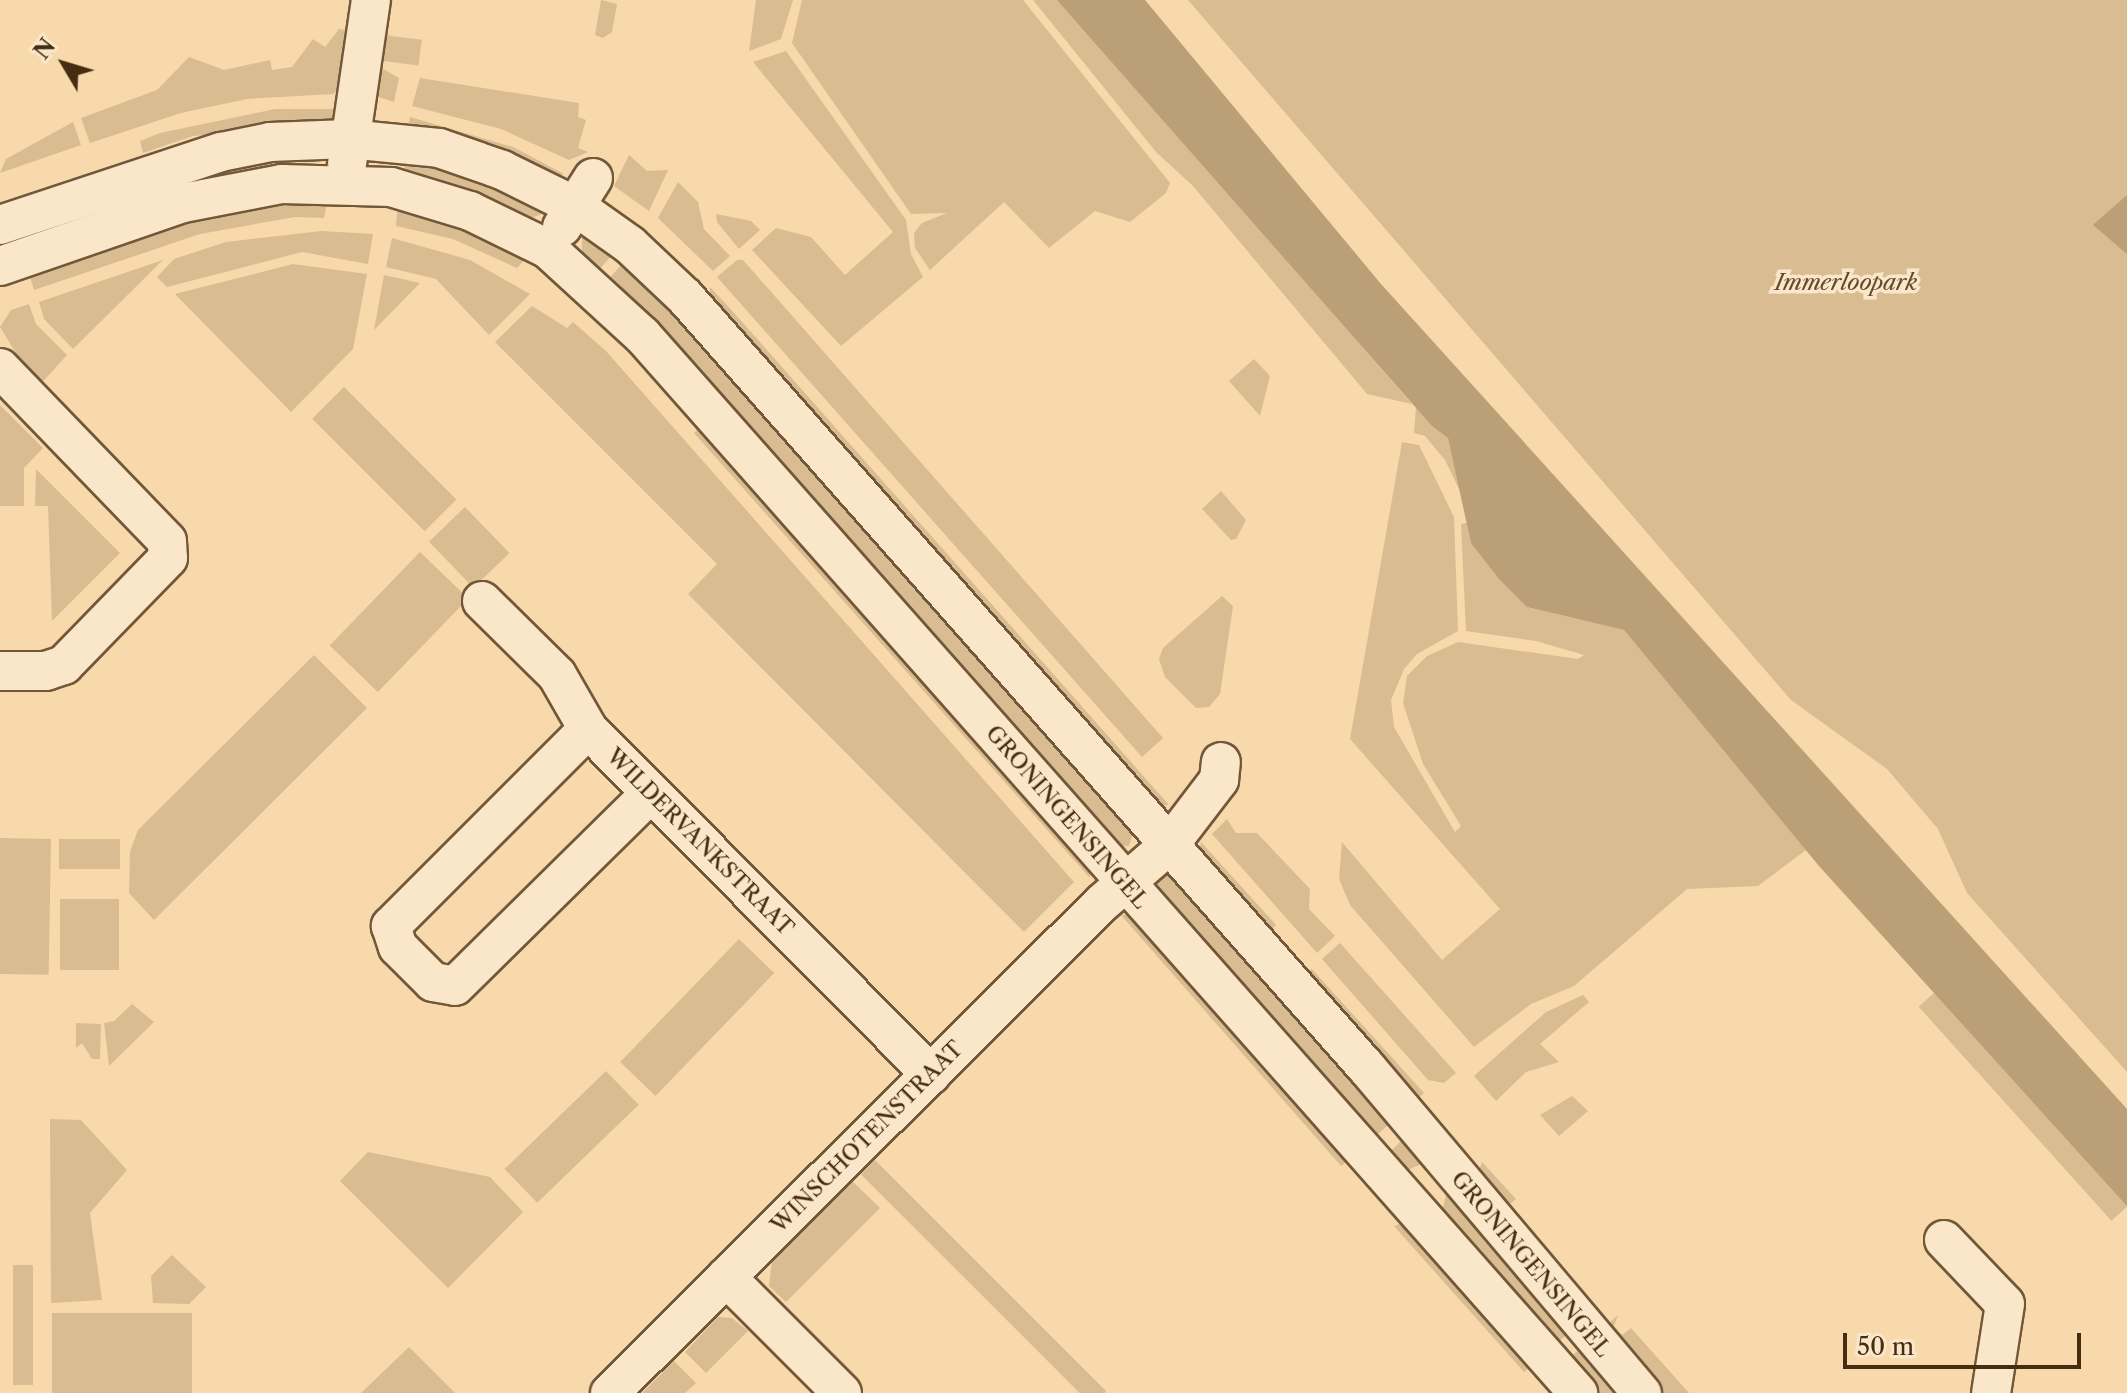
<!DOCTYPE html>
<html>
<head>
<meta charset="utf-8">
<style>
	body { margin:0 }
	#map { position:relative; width:2127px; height:1393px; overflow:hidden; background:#f7d9ab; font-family:"Libre Caslon Text",serif }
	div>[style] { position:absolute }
	.green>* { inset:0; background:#d9bc91; transform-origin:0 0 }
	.water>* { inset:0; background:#ba9f77 }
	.roads { filter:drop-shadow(2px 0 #725838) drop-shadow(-2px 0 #725838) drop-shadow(0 2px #725838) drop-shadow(0 -2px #725838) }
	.minor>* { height:38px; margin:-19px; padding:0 19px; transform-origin:19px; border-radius:19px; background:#fae6c8 }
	span { translate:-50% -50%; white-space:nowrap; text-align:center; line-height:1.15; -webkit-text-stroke:7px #fae6c8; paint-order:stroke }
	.park-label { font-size:22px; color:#634a2b; font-style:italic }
	.street-label { font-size:22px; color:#452d11 }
	.north { position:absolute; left:24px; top:24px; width:80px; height:80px; -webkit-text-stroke:6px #fae6c8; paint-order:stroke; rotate:308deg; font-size:22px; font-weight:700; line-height:32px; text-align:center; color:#452d11 }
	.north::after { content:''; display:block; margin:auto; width:28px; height:36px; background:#452d11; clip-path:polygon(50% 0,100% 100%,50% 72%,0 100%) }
	.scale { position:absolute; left:1843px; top:1333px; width:238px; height:36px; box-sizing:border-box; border:4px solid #452d11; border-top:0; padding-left:10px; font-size:24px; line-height:28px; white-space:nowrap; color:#452d11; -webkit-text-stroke:6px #fae6c8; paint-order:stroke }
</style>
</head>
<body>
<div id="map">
	<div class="green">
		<i style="clip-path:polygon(601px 0,617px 4px,612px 32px,603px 38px,595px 35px)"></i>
		<i style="clip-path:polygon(756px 0,793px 0,781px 39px,749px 51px)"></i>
		<i style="clip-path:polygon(802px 0,1023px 0,1170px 183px,1166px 193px,1130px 222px,1095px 211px,1049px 248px,1004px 202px,930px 270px,915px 248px,914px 233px,922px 223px,947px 213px,911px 214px,792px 43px)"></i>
		<i style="clip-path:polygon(1033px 0,1057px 0,1109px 55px,1412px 404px,1367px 394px,1193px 186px,1156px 152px)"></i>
		<i style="clip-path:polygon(1188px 0,2127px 0,2127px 1072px,1967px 893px,1938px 829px,1887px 769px,1791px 700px)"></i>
		<i style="clip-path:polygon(339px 29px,346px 30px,351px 40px,339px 89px,333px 94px,247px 99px,181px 113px,90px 143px,81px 118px,157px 90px,189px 57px,224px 70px,270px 60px,272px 70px,292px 67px,313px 39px,325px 47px)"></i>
		<i style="left:384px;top:35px;width:38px;height:26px;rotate:7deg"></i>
		<i style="clip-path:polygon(786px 51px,906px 220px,911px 254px,923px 277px,841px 346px,752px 250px,776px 228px,811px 237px,845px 275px,893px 232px,753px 62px)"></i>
		<i style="clip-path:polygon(383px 69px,399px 78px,394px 102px,375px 96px,370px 71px)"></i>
		<i style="clip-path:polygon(420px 78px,579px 103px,578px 117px,586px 120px,578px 148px,588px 152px,569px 160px,501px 129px,412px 106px)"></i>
		<i style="clip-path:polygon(275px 109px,339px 109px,327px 126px,193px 136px,143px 153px,140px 141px,160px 133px)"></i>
		<i style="clip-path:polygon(410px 117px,513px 147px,564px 174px,546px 179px,408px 133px)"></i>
		<i style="clip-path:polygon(73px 122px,81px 145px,0 173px,6px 159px)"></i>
		<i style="clip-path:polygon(406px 154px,460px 166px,550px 211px,523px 221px,403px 178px)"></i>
		<i style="clip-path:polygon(629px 155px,647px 171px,668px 170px,649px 211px,614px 186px)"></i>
		<i style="clip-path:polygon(678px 182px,698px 202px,704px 229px,730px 256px,713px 271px,658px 218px)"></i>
		<i style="clip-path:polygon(329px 192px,324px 218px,295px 217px,200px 234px,34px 290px,27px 266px,45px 271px,201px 219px)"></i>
		<i style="clip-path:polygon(398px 201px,531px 252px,517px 268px,453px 239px,396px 226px)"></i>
		<i style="clip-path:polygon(716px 214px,751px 221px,760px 230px,739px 249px,717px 222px)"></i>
		<i style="clip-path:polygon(321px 231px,373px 234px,368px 264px,302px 252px,167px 287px,157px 277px,174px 259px,226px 242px)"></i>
		<i style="clip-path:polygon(582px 232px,614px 253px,597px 272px,582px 252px)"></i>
		<i style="clip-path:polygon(392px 238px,470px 260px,530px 294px,489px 335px,436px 279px,386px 267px)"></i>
		<i style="clip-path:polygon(629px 256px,1135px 827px,1129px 846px,1114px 846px,606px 282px)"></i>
		<i style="clip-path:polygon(163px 260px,73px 349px,44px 319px,39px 302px)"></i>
		<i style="clip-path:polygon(737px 260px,743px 260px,1163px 738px,1142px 757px,717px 277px)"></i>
		<i style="clip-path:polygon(293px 264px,367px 274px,353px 349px,291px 412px,175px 294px)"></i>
		<i style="clip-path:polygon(384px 275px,420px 283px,374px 330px)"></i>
		<i style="clip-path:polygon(710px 287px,736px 315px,1169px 805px,1153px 806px,710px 312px)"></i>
		<i style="clip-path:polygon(29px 304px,36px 324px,67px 355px,37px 388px,0 327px,11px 310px)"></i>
		<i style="clip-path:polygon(532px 306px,567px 328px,573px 322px,606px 351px,1074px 882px,1024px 932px,688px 594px,717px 564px,495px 342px)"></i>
		<i style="clip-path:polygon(1254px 359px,1270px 376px,1260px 416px,1229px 381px)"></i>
		<i style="left:344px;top:387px;width:159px;height:45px;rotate:45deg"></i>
		<i style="clip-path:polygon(0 405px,43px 448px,24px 468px,24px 506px,0 506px)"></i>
		<i style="clip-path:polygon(1416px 408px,1448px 438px,1460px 491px,1445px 460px,1425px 436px,1414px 433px)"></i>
		<i style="clip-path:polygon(706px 423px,1090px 864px,1090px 878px,694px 433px)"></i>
		<i style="clip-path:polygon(1402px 442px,1419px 445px,1454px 517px,1458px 631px,1417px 654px,1404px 669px,1391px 700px,1394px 727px,1455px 832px,1461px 826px,1423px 764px,1403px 703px,1407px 676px,1427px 656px,1458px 642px,1578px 659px,1584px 655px,1536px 641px,1466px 631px,1461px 524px,1467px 523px,1471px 543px,1527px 607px,1624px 630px,1806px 850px,1758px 886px,1687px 889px,1574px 986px,1531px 1004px,1474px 1047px,1350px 905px,1339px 879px,1342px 842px,1442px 960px,1500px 909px,1350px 739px)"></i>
		<i style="clip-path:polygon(36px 469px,120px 553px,52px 621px,48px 506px,35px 506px)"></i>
		<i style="clip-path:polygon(1221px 491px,1246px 520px,1236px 539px,1231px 540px,1202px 509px)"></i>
		<i style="left:465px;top:507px;width:64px;height:50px;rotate:46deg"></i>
		<i style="left:420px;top:552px;width:67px;height:130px;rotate:44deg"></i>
		<i style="clip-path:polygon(1222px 596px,1233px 606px,1220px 694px,1209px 707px,1196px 708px,1165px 677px,1159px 659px,1163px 648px)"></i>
		<i style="clip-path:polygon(314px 655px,367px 708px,154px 920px,129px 893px,130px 852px,138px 830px)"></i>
		<i style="clip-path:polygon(1227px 819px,1236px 833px,1257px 833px,1310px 889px,1309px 909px,1335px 936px,1317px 953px,1212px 834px)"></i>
		<i style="left:0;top:838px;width:51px;height:136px;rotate:1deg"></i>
		<i style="left:59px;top:839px;width:61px;height:30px"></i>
		<i style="clip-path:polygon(1201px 842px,1276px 925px,1272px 929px,1247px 919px,1198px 858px)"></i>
		<i style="clip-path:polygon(1176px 874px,1398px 1116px,1367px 1144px,1152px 888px,1158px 875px)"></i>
		<i style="left:60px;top:899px;width:59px;height:71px"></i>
		<i style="clip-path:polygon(1121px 915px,1136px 915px,1354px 1156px,1341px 1166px)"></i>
		<i style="left:739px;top:939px;width:49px;height:171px;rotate:44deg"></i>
		<i style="clip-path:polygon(1340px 943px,1456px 1073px,1444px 1083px,1428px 1080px,1322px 959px)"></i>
		<i style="clip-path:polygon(1311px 968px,1424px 1093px,1411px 1104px,1313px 991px)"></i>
		<i style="left:1935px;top:992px;width:288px;height:22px;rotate:48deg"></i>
		<i style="clip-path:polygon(1583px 995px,1589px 1002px,1540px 1044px,1559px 1062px,1526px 1072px,1496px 1101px,1474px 1076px,1546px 1012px)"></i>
		<i style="clip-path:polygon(132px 1004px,154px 1022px,109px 1066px,104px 1023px,114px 1021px)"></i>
		<i style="clip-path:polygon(76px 1023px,101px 1024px,100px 1059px,92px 1059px,82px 1043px,76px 1048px)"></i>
		<i style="left:606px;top:1071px;width:47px;height:141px;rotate:46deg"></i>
		<i style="clip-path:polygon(1572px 1096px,1588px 1111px,1559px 1136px,1540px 1115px)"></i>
		<i style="clip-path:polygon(50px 1119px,81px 1120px,127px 1170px,90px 1213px,102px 1300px,51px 1303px)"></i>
		<i style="clip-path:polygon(1408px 1134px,1427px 1162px,1407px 1170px,1382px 1160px)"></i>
		<i style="clip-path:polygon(368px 1152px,490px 1177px,523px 1212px,448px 1288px,340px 1181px)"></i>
		<i style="left:875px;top:1160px;width:327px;height:20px;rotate:45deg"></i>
		<i style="clip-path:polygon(1482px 1162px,1516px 1199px,1501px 1211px,1476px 1180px)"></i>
		<i style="clip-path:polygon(852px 1181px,880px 1208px,786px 1302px,769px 1286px,772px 1260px)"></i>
		<i style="clip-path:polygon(1448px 1187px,1572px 1330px,1549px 1350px,1442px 1211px)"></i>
		<i style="clip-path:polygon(1407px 1221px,1537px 1360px,1529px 1368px,1524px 1372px,1394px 1226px)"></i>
		<i style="clip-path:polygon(172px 1255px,206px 1287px,189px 1304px,153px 1303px,151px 1276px)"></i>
		<i style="left:33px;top:1265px;width:120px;height:20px;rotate:90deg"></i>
		<i style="left:52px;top:1313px;width:140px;height:80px"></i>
		<i style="clip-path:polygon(1618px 1315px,1614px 1326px,1622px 1335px,1631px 1328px,1689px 1393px,1653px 1393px,1607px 1325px)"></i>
		<i style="clip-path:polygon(718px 1317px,732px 1318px,748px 1331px,706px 1373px,685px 1352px)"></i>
		<i style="clip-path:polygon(1585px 1344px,1628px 1393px,1586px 1393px,1562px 1365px)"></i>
		<i style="clip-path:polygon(409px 1347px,455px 1393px,361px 1393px)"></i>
		<i style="clip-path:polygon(674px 1361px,696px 1383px,685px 1393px,642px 1393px)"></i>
	</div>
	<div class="water">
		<i style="clip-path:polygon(1057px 0,1145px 0,1381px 284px,2127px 1109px,2127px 1206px,1819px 866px,1624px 630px,1527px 607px,1499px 579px,1471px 543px,1448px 438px,1432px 426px)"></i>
		<i style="clip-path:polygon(2127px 195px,2127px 254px,2093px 225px)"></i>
	</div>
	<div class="roads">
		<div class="minor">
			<i style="left:347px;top:164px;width:166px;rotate:-81.7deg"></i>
			<i style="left:0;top:225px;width:233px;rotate:-18.3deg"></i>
			<i style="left:221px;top:152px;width:50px;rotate:-11.5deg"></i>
			<i style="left:270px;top:142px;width:78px;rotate:-2.2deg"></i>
			<i style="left:348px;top:139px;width:91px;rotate:5.6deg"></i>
			<i style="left:439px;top:148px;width:67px;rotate:19.2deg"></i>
			<i style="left:502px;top:170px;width:81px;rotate:26.3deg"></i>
			<i style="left:575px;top:206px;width:67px;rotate:35.3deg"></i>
			<i style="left:630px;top:245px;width:76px;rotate:43.4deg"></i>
			<i style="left:685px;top:297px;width:1029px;rotate:48.51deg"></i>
			<i style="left:1367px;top:1068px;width:426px;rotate:49.8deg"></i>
			<i style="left:562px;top:227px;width:58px;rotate:-57.7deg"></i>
			<i style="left:0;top:266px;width:194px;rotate:-19deg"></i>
			<i style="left:183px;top:203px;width:101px;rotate:-10.9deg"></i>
			<i style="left:282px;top:184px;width:109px;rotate:1.6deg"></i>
			<i style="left:391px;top:187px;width:83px;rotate:16.9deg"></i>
			<i style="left:470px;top:211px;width:87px;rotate:26deg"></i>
			<i style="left:548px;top:249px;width:127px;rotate:42.5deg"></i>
			<i style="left:642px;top:335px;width:1413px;rotate:48.5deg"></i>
			<i style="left:0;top:368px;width:240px;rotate:46deg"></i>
			<i style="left:167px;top:541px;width:17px;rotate:87deg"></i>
			<i style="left:168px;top:558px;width:149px;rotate:134.2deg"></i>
			<i style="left:64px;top:665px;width:19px;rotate:162deg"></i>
			<i style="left:46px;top:671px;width:46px;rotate:180deg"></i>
			<i style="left:482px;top:601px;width:105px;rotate:44.6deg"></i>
			<i style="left:557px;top:675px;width:62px;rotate:60.1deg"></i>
			<i style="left:588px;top:729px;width:487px;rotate:45.2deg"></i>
			<i style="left:588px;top:729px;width:279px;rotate:135deg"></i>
			<i style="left:391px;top:926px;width:22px;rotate:72deg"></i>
			<i style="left:398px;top:947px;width:49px;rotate:45deg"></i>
			<i style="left:433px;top:982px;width:22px;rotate:10deg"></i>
			<i style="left:455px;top:986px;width:275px;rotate:-44.6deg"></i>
			<i style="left:1944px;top:1240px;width:88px;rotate:46.4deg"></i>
			<i style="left:2005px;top:1304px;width:90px;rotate:98.9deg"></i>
			<i style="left:726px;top:1277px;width:164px;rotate:45deg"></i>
			<i style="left:610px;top:1393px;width:694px;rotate:-44.88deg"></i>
			<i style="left:1102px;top:903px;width:90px;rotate:-40.9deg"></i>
			<i style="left:1170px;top:844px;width:81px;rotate:-52.6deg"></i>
			<i style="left:1219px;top:780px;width:18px;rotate:-84deg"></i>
		</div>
	</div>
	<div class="park-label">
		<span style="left:1846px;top:283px">Immerloopark</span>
	</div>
	<div class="street-label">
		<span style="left:1067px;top:817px;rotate:49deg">GRONINGENSINGEL</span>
		<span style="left:700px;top:842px;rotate:45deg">WILDERVANKSTRAAT</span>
		<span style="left:867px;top:1137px;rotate:-45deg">WINSCHOTENSTRAAT</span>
		<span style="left:1531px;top:1264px;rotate:50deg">GRONINGENSINGEL</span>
	</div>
	<div class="north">N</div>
	<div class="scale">50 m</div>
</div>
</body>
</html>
